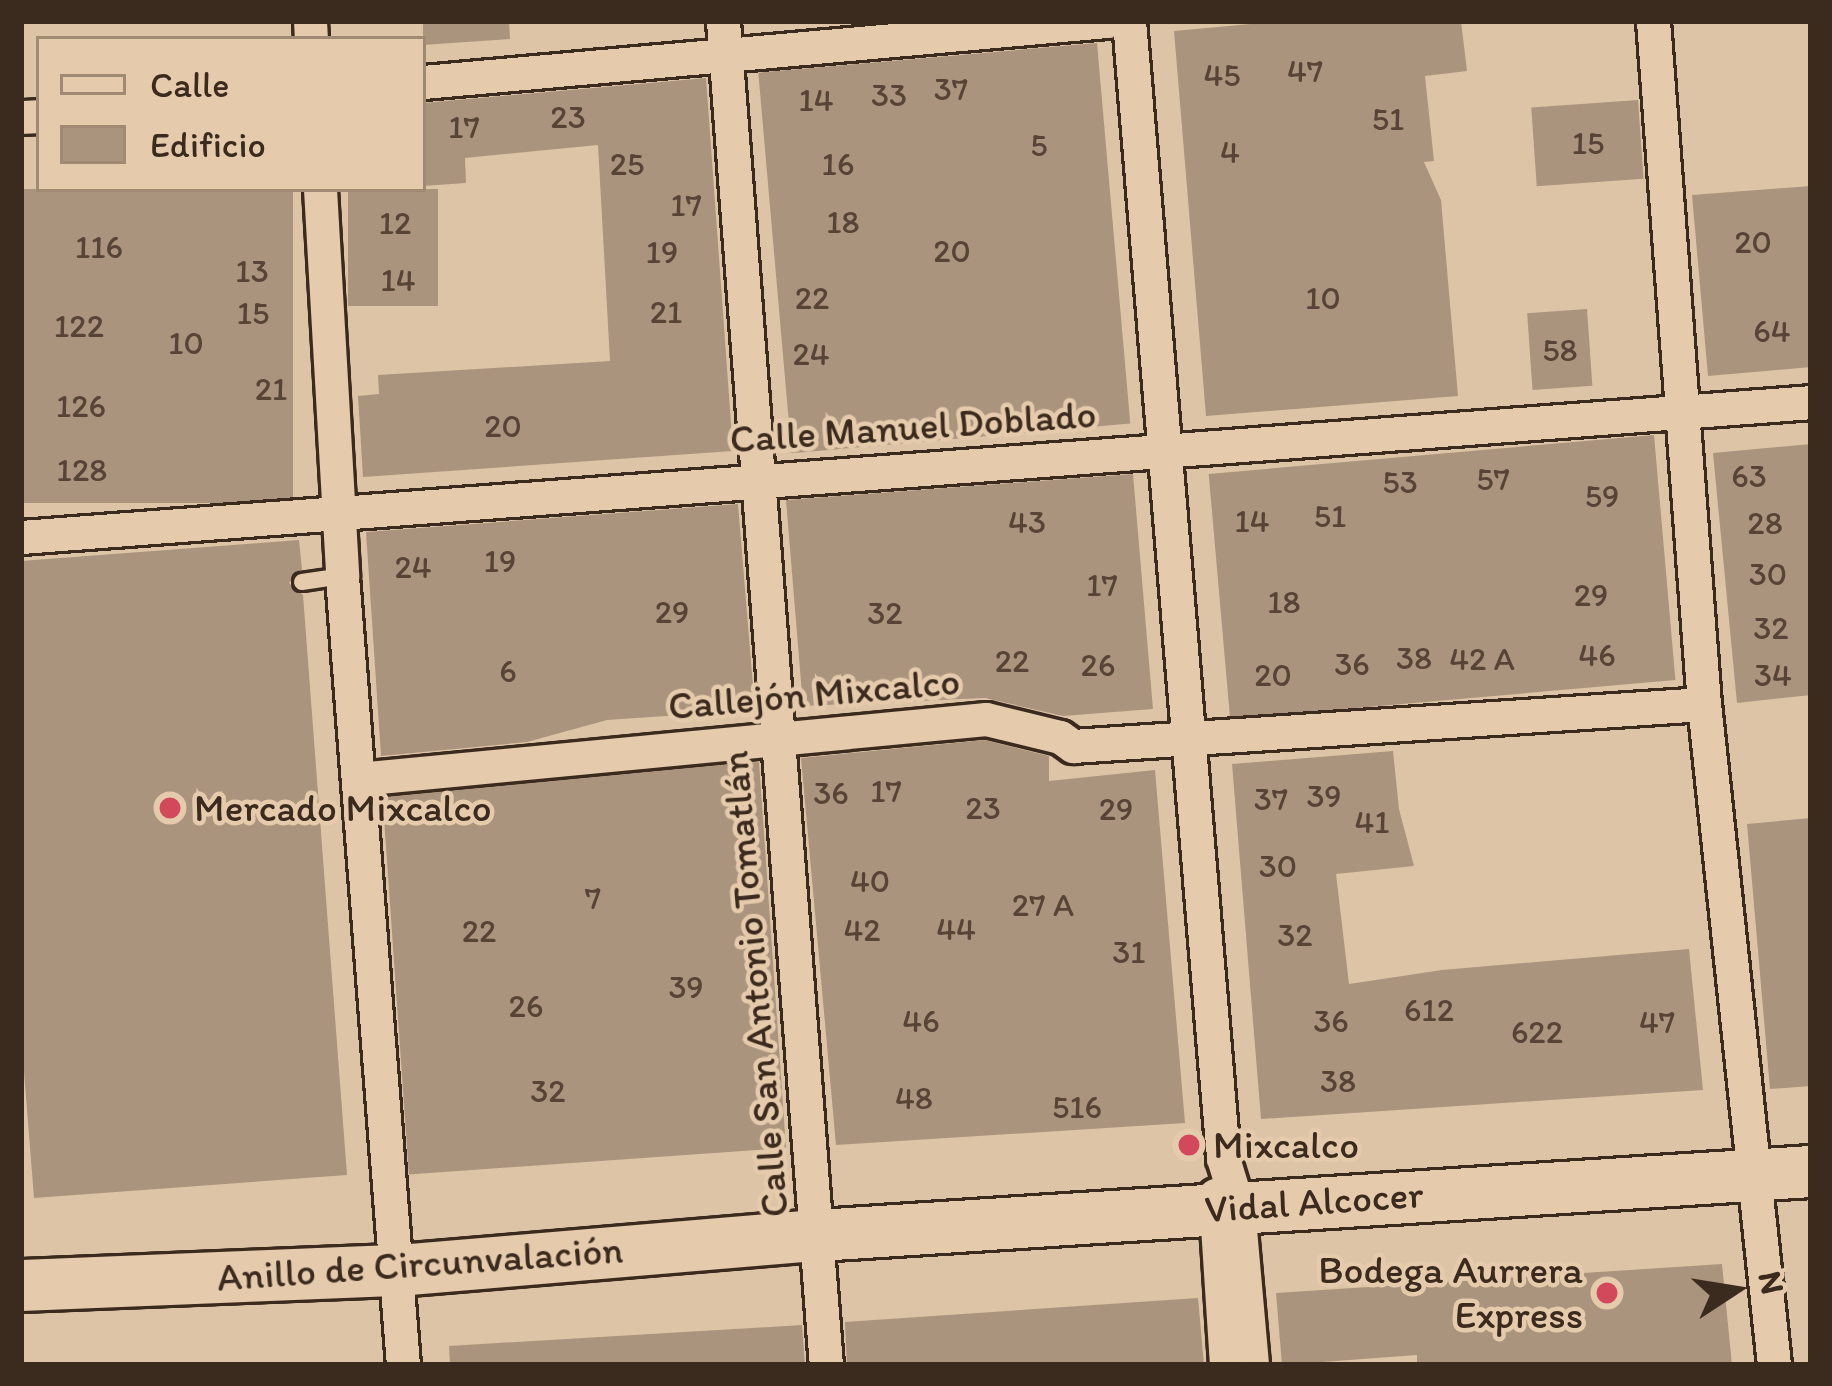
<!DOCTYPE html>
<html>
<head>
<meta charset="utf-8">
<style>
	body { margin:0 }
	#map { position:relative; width:1832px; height:1386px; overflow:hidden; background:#dec4a6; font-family:Itim,sans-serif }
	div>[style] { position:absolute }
	.building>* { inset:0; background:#ab947d; transform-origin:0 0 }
	.roads { filter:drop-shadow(3px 0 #3b2a1e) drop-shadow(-3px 0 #3b2a1e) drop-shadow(0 3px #3b2a1e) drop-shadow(0 -3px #3b2a1e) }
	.service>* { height:16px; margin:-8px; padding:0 8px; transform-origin:8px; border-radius:8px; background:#e5caac }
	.minor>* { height:33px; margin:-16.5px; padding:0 16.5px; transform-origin:16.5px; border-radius:16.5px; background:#e5caac }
	.primary>* { height:51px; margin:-25.5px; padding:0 25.5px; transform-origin:25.5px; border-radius:25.5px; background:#e5caac }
	.dots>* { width:33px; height:33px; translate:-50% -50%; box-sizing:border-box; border:6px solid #e5caac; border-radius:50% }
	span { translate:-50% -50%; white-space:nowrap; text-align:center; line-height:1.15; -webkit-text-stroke:9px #e5caac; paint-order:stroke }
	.number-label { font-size:33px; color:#574436 }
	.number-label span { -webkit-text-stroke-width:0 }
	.street-label { font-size:39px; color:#3b2a1e }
	.poi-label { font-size:39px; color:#3b2a1e }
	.left { translate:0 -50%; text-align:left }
	.right { translate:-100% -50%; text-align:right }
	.frame { position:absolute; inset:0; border:24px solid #3b2a1e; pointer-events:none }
	.legend { position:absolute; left:36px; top:36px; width:390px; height:156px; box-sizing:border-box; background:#e5caac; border:3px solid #a18a73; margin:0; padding:15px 21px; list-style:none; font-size:36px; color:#3b2a1e }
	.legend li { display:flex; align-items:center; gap:24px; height:60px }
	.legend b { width:60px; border:3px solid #a18a73 }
	.north { position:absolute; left:1676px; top:1230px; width:120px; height:120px; -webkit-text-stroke:9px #e5caac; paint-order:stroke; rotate:78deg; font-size:33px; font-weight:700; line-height:48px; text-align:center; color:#3b2a1e }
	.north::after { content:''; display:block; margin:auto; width:42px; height:54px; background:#3b2a1e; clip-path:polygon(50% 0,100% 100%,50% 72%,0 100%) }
</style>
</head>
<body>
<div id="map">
	<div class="building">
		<i style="clip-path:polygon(423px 21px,509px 21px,510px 39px,423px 45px)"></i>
		<i style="clip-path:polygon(1283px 21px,1461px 21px,1467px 71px,1425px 76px,1434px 161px,1424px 162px,1441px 200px,1458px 396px,1206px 416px,1174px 31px)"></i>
		<i style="left:1097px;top:43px;width:382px;height:340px;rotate:85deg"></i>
		<i style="clip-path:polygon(706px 78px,733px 451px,363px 477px,358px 396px,379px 394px,378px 375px,610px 361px,598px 145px,465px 158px,466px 183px,423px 186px,423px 103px)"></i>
		<i style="left:1638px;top:100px;width:79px;height:107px;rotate:86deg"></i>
		<i style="clip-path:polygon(1811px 186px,1811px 367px,1708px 376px,1692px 195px)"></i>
		<i style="left:21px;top:189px;width:272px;height:314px"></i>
		<i style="left:348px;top:189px;width:90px;height:117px"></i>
		<i style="left:1587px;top:309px;width:77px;height:60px;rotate:86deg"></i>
		<i style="left:1654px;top:435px;width:246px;height:447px;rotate:85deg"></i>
		<i style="clip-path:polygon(1811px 444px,1811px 695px,1737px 703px,1713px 453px)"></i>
		<i style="clip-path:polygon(1133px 474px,1153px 709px,1063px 716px,985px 698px,803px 706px,786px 500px)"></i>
		<i style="clip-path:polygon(738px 504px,755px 710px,607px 720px,527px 742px,381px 756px,366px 532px)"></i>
		<i style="clip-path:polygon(299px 540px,302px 569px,289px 583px,303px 595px,347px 1175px,34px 1198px,21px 1034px,21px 561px)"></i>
		<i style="clip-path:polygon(984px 740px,1049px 756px,1049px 781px,1155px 770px,1185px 1123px,836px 1145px,801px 758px)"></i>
		<i style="clip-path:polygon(1393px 751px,1399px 809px,1414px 866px,1336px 874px,1349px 984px,1442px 970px,1689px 949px,1703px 1090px,1261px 1119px,1232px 764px)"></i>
		<i style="left:759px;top:762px;width:387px;height:378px;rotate:86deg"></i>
		<i style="clip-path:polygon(1811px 818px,1811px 1086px,1770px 1089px,1747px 824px)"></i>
		<i style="clip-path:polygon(1722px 1264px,1732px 1365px,1417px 1365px,1417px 1355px,1282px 1365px,1276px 1293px)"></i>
		<i style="clip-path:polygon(1198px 1298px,1204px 1365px,847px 1365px,845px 1322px)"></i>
		<i style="clip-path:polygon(802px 1325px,805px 1365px,450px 1365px,449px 1346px)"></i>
	</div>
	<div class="roads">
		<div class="service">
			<i style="left:302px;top:582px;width:40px;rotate:-8.5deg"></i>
		</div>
		<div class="minor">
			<i style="left:310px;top:21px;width:18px;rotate:87deg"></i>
			<i style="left:723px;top:21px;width:1348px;rotate:85.62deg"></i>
			<i style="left:1129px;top:21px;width:1141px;rotate:85.27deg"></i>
			<i style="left:1223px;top:1158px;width:51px;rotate:73deg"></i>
			<i style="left:1238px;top:1207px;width:159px;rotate:84.9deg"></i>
			<i style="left:1653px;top:21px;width:685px;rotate:85.73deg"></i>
			<i style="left:1704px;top:704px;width:665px;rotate:83.95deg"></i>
			<i style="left:423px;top:82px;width:687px;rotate:-5.1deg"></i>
			<i style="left:21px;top:117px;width:18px;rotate:-3deg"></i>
			<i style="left:320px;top:189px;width:388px;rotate:86.7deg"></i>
			<i style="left:342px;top:576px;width:791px;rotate:85.58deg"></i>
			<i style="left:21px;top:537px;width:1795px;rotate:-4.31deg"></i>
			<i style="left:358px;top:779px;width:631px;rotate:-5.46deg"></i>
			<i style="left:986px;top:719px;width:76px;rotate:13.7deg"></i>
			<i style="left:1060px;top:737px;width:16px;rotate:35deg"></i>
			<i style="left:1073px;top:746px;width:632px;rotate:-3.81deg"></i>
			<i style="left:1215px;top:1195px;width:170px;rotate:86.3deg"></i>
		</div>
		<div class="primary">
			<i style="left:21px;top:1285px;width:377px;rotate:-2.3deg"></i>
			<i style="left:398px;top:1270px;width:421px;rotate:-4.8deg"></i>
			<i style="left:818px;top:1235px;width:995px;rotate:-3.69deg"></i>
		</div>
	</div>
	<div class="dots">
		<i style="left:170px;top:808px;background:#d1495b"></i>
		<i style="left:1189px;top:1145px;background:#d1495b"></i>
		<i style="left:1607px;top:1293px;background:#d1495b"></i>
	</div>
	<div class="number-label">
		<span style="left:1305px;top:71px">47</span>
		<span style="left:1222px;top:75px">45</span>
		<span style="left:951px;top:89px">37</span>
		<span style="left:889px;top:95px">33</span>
		<span style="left:816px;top:100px">14</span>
		<span style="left:568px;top:117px">23</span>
		<span style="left:1388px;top:119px">51</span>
		<span style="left:464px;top:127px">17</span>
		<span style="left:1588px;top:143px">15</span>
		<span style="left:1039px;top:145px">5</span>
		<span style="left:1230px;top:152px">4</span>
		<span style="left:627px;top:164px">25</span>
		<span style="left:838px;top:164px">16</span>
		<span style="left:686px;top:205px">17</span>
		<span style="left:843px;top:222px">18</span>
		<span style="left:395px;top:223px">12</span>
		<span style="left:1753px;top:242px">20</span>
		<span style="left:99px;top:247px">116</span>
		<span style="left:952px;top:251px">20</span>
		<span style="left:662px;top:252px">19</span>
		<span style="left:252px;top:271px">13</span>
		<span style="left:398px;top:280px">14</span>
		<span style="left:812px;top:298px">22</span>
		<span style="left:1323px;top:298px">10</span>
		<span style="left:666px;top:312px">21</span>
		<span style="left:253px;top:313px">15</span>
		<span style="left:79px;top:326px">122</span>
		<span style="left:1772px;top:331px">64</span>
		<span style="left:186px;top:343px">10</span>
		<span style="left:1560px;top:350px">58</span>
		<span style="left:811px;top:354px">24</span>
		<span style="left:271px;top:389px">21</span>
		<span style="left:81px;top:406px">126</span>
		<span style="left:503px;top:426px">20</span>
		<span style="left:82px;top:470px">128</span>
		<span style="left:1749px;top:476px">63</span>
		<span style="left:1493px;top:479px">57</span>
		<span style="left:1400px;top:482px">53</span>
		<span style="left:1602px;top:496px">59</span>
		<span style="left:1330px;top:516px">51</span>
		<span style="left:1252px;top:521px">14</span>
		<span style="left:1027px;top:522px">43</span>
		<span style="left:1765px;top:523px">28</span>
		<span style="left:500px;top:561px">19</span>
		<span style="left:413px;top:567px">24</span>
		<span style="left:1768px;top:574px">30</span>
		<span style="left:1102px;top:585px">17</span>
		<span style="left:1591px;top:595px">29</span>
		<span style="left:1284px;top:602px">18</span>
		<span style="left:672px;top:612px">29</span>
		<span style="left:885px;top:613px">32</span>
		<span style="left:1771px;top:628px">32</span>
		<span style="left:1597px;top:655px">46</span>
		<span style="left:1414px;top:658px">38</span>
		<span style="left:1482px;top:659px">42 A</span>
		<span style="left:1012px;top:661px">22</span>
		<span style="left:1352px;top:664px">36</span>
		<span style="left:1098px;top:665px">26</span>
		<span style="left:508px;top:671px">6</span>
		<span style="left:1273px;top:675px">20</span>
		<span style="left:1773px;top:675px">34</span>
		<span style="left:886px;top:791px">17</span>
		<span style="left:831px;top:793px">36</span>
		<span style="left:1324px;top:796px">39</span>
		<span style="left:1271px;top:799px">37</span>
		<span style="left:983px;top:808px">23</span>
		<span style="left:1116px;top:809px">29</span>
		<span style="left:1372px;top:822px">41</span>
		<span style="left:1278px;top:866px">30</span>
		<span style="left:870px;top:881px">40</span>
		<span style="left:593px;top:898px">7</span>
		<span style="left:1043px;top:905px">27 A</span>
		<span style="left:956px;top:929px">44</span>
		<span style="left:862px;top:930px">42</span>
		<span style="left:479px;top:931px">22</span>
		<span style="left:1295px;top:935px">32</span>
		<span style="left:1129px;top:952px">31</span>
		<span style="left:686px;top:987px">39</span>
		<span style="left:526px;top:1006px">26</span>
		<span style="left:1429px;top:1010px">612</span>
		<span style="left:921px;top:1021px">46</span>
		<span style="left:1331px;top:1021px">36</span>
		<span style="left:1657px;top:1022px">47</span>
		<span style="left:1537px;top:1032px">622</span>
		<span style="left:1338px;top:1081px">38</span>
		<span style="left:548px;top:1091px">32</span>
		<span style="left:914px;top:1098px">48</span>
		<span style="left:1077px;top:1107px">516</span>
	</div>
	<div class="street-label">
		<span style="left:913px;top:427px;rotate:-4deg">Calle Manuel Doblado</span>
		<span style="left:814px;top:694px;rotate:-5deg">Callejón Mixcalco</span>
		<span style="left:755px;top:984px;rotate:-95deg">Calle San Antonio Tomatlán</span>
		<span style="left:1314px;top:1202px;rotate:-4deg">Vidal Alcocer</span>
		<span style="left:420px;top:1264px;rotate:-4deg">Anillo de Circunvalación</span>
	</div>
	<div class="poi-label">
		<span class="left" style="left:194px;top:808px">Mercado Mixcalco</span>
		<span class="left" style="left:1213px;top:1145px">Mixcalco</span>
		<span class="right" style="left:1583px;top:1293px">Bodega Aurrera<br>Express</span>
	</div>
	<div class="frame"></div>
	<ul class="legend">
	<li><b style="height:15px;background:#e5caac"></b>Calle</li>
	<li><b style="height:33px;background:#ab947d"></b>Edificio</li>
	</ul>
	<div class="north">N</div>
</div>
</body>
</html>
